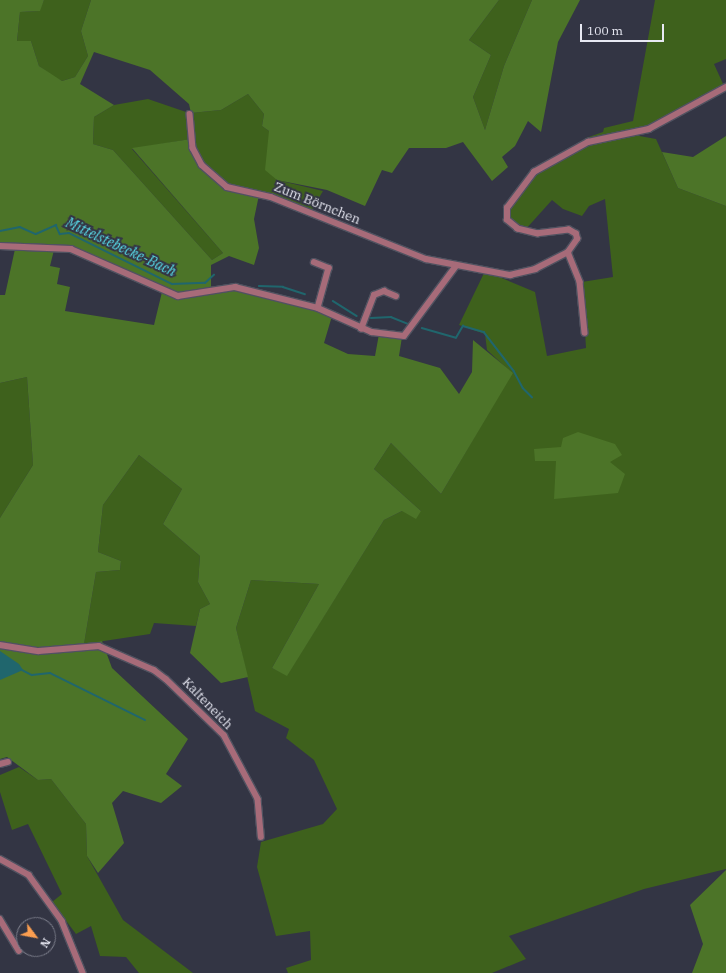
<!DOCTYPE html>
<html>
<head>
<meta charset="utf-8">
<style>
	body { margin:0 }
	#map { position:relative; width:726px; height:973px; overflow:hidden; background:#333544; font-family:"IBM Plex Serif",serif }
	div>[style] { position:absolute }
	.green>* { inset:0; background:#3e611c }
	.forest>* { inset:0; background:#4c7428 }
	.water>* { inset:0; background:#20666d }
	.stream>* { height:1.5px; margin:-0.75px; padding:0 0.75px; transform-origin:0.75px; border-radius:0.75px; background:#20666d }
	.roads { filter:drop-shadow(1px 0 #505260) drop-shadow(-1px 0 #505260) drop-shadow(0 1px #505260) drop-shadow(0 -1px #505260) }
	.minor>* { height:5.5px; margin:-2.75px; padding:0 2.75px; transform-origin:2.75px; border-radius:2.75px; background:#a76b79 }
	span { translate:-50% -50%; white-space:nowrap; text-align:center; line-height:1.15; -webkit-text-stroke:4px #333544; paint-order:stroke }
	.street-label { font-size:13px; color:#e8e9f3 }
	.water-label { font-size:14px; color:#59deeb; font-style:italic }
	.north { position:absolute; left:16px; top:917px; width:40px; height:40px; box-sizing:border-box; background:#333544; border:1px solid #7b7d8a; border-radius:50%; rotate:122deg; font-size:11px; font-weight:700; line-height:16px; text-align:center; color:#e8e9f3 }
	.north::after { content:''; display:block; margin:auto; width:14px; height:18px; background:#fb9e50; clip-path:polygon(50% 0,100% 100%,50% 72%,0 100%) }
	.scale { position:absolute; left:580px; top:24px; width:84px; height:18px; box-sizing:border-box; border:2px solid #e8e9f3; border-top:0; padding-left:5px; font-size:12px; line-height:14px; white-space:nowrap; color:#e8e9f3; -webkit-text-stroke:3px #333544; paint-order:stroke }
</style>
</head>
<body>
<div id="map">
	<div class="green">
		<i style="clip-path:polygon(44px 0,91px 0,81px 31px,88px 56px,75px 77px,62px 81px,54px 77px,39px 66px,31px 41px,17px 41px,20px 12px,39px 11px)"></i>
		<i style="clip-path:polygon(499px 0,532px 0,504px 66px,485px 130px,473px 97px,491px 55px,469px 40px)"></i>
		<i style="clip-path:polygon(655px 0,726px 0,726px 59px,714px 64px,724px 86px,650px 127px,587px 141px,586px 138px,603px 132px,604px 128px,633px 121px)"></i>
		<i style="clip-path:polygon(248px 94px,264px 114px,262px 126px,269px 131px,277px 180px,323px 191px,310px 213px,284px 201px,228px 187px,203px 161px,193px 139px,191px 113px,221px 110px)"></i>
		<i style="clip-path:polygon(148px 99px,189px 113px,191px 139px,132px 149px,223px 253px,212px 260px,113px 150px,93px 144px,94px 117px,114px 105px)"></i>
		<i style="clip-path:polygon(634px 135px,656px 139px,678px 188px,726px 206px,726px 869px,644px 889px,509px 936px,526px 959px,492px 973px,288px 973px,286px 968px,311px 960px,310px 931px,276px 936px,257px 867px,261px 842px,323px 824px,337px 809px,314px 760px,286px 738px,289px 729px,255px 711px,236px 628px,251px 580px,319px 584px,272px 668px,287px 675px,384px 520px,402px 511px,421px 511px,374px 469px,391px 443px,441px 494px,512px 373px,487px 350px,485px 334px,459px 325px,485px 271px,535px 292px,547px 356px,586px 348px,582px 282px,613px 277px,605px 199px,589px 206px,582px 216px,563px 209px,552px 200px,525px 230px,512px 223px,509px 211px,528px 181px,541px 169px,588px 145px)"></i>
		<i style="clip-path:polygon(27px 377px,33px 465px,0 518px,0 383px)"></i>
		<i style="clip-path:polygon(139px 455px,182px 489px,163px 524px,200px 556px,198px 582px,210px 604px,200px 609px,196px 626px,154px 623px,150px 634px,84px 644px,96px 572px,120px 570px,121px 561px,98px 552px,103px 505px)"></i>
		<i style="clip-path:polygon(19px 767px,38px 780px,51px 779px,86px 824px,87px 856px,123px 920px,193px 973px,139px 973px,126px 957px,100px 956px,91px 926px,76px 934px,52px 902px,62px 894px,28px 824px,12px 830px,0 792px,0 775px)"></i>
	</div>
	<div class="forest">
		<i style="clip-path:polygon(evenodd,0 0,44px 0,40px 11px,20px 12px,17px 41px,31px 41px,39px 66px,62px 81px,75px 77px,88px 56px,81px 31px,91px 0,499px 0,469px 40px,491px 55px,473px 97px,485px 130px,504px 66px,532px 0,580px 0,558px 42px,541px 132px,528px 121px,515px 146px,502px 157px,508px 167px,492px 181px,463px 142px,446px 148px,409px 148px,392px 173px,382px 170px,365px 206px,327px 190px,277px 180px,265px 170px,269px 131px,262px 126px,264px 114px,248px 94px,221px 110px,191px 113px,189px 104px,150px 70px,94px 52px,80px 84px,114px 105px,94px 117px,93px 144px,113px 150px,212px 260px,223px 253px,132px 148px,191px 139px,201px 162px,227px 188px,259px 195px,254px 219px,259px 248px,254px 265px,229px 256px,211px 265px,211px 289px,231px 287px,318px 309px,332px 316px,324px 343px,348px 354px,375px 356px,379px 334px,402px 337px,399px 356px,440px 368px,459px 394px,472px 372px,473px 340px,513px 373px,441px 494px,391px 443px,374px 469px,421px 511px,416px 519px,402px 511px,384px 520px,287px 676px,272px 668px,319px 584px,251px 580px,236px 628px,248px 677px,221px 683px,190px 653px,200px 609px,210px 604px,198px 582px,200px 556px,163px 524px,182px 489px,139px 455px,103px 505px,98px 552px,121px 561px,120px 570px,96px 572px,84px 644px,102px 641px,112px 668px,188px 739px,166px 774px,182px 786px,161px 803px,123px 791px,112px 803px,124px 843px,98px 873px,87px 856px,86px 824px,51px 779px,38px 780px,7px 757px,0 759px,0 518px,33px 465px,27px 377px,0 383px,0 295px,5px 295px,15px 249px,0 249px,0 0,54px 250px,71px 251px,111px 266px,162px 292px,154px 325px,65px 311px,70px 287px,57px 284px,60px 268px,50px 266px,54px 250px)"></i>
		<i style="clip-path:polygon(726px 136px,726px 206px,678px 188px,662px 152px,693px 157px)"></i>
		<i style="clip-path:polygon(578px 432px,615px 444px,622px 455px,610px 462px,625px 474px,618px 493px,554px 499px,556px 461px,535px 461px,534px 449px,561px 447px,563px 438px)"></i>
		<i style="clip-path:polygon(726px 870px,726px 973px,692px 973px,703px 944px,690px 905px)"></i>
	</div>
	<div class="water">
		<i style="clip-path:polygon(0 651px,19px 664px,23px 670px,0 680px)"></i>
	</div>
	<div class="stream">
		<i style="left:0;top:231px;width:20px;rotate:-11deg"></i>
		<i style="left:20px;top:227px;width:17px;rotate:24deg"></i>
		<i style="left:36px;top:234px;width:22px;rotate:-24deg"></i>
		<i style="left:56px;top:225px;width:10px;rotate:66deg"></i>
		<i style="left:60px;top:234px;width:9px;rotate:-6deg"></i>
		<i style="left:69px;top:233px;width:115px;rotate:26.3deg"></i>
		<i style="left:172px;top:284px;width:33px;rotate:-2deg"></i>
		<i style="left:205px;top:283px;width:12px;rotate:-42deg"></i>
		<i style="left:259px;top:286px;width:24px;rotate:2deg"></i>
		<i style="left:283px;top:287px;width:23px;rotate:18deg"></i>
		<i style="left:333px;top:301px;width:28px;rotate:32deg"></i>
		<i style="left:371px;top:318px;width:20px;rotate:-3deg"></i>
		<i style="left:391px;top:317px;width:18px;rotate:22deg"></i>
		<i style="left:422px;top:328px;width:35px;rotate:16deg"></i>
		<i style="left:456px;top:338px;width:14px;rotate:-60deg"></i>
		<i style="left:463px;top:326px;width:22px;rotate:16deg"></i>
		<i style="left:484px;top:332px;width:49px;rotate:52.4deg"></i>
		<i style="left:514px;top:371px;width:19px;rotate:62deg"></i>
		<i style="left:523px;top:388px;width:13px;rotate:45deg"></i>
		<i style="left:22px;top:670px;width:11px;rotate:27deg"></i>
		<i style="left:32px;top:675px;width:18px;rotate:-6deg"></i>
		<i style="left:50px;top:673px;width:106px;rotate:26.3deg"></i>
	</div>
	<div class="roads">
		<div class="minor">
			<i style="left:190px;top:114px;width:34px;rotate:85deg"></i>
			<i style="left:193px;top:148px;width:19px;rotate:62deg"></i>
			<i style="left:202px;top:165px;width:33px;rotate:41deg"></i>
			<i style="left:227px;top:187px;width:45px;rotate:12.8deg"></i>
			<i style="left:271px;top:197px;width:167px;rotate:21.8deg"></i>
			<i style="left:426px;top:259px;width:86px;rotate:10.8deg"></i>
			<i style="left:510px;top:275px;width:26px;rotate:-13deg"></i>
			<i style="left:535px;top:269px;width:37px;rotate:-27deg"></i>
			<i style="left:568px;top:252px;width:16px;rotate:-55deg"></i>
			<i style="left:577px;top:239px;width:5px;rotate:-101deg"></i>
			<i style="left:576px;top:234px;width:8px;rotate:-150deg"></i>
			<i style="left:569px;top:230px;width:31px;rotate:173deg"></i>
			<i style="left:538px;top:234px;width:21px;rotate:-166deg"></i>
			<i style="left:518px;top:229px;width:14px;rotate:-141deg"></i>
			<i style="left:507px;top:220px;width:12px;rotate:-90deg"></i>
			<i style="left:507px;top:208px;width:45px;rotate:-53.1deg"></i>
			<i style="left:534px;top:172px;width:62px;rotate:-29.1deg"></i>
			<i style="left:588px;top:142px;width:62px;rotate:-12deg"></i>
			<i style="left:649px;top:129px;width:88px;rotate:-28.6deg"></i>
			<i style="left:0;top:246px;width:71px;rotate:2.4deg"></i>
			<i style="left:71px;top:249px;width:117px;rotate:23.7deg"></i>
			<i style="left:178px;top:296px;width:58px;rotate:-9deg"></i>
			<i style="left:235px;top:287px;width:86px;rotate:14.2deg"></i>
			<i style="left:318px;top:308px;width:59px;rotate:24deg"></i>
			<i style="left:372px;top:332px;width:32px;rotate:7deg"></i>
			<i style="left:404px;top:336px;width:87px;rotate:-53.4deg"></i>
			<i style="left:568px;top:252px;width:32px;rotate:68deg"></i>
			<i style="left:580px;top:282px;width:51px;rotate:84.4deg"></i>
			<i style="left:314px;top:262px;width:16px;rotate:22deg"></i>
			<i style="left:329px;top:268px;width:41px;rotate:105.4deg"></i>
			<i style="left:361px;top:329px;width:36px;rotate:-69deg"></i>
			<i style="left:374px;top:295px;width:11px;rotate:-22deg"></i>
			<i style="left:384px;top:291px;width:13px;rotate:23deg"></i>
			<i style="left:0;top:645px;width:39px;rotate:9deg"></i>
			<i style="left:39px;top:651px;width:60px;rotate:-4.8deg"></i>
			<i style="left:99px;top:646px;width:60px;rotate:23.6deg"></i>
			<i style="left:154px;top:670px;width:15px;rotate:37deg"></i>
			<i style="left:166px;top:679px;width:81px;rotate:44deg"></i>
			<i style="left:224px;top:735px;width:72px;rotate:62deg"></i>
			<i style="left:258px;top:799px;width:38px;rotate:85deg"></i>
			<i style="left:0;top:764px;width:8px;rotate:-14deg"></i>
			<i style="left:0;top:859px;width:33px;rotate:29deg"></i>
			<i style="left:29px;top:875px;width:57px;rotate:54.3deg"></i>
			<i style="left:62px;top:921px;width:56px;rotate:68deg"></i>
			<i style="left:0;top:919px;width:37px;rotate:59deg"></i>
		</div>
	</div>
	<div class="street-label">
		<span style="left:317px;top:204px;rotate:22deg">Zum Börnchen</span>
		<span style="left:207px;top:704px;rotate:46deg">Kalteneich</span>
	</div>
	<div class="water-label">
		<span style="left:121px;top:247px;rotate:25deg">Mittelstebecke-Bach</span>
	</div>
	<div class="north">N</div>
	<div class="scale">100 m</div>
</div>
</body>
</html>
